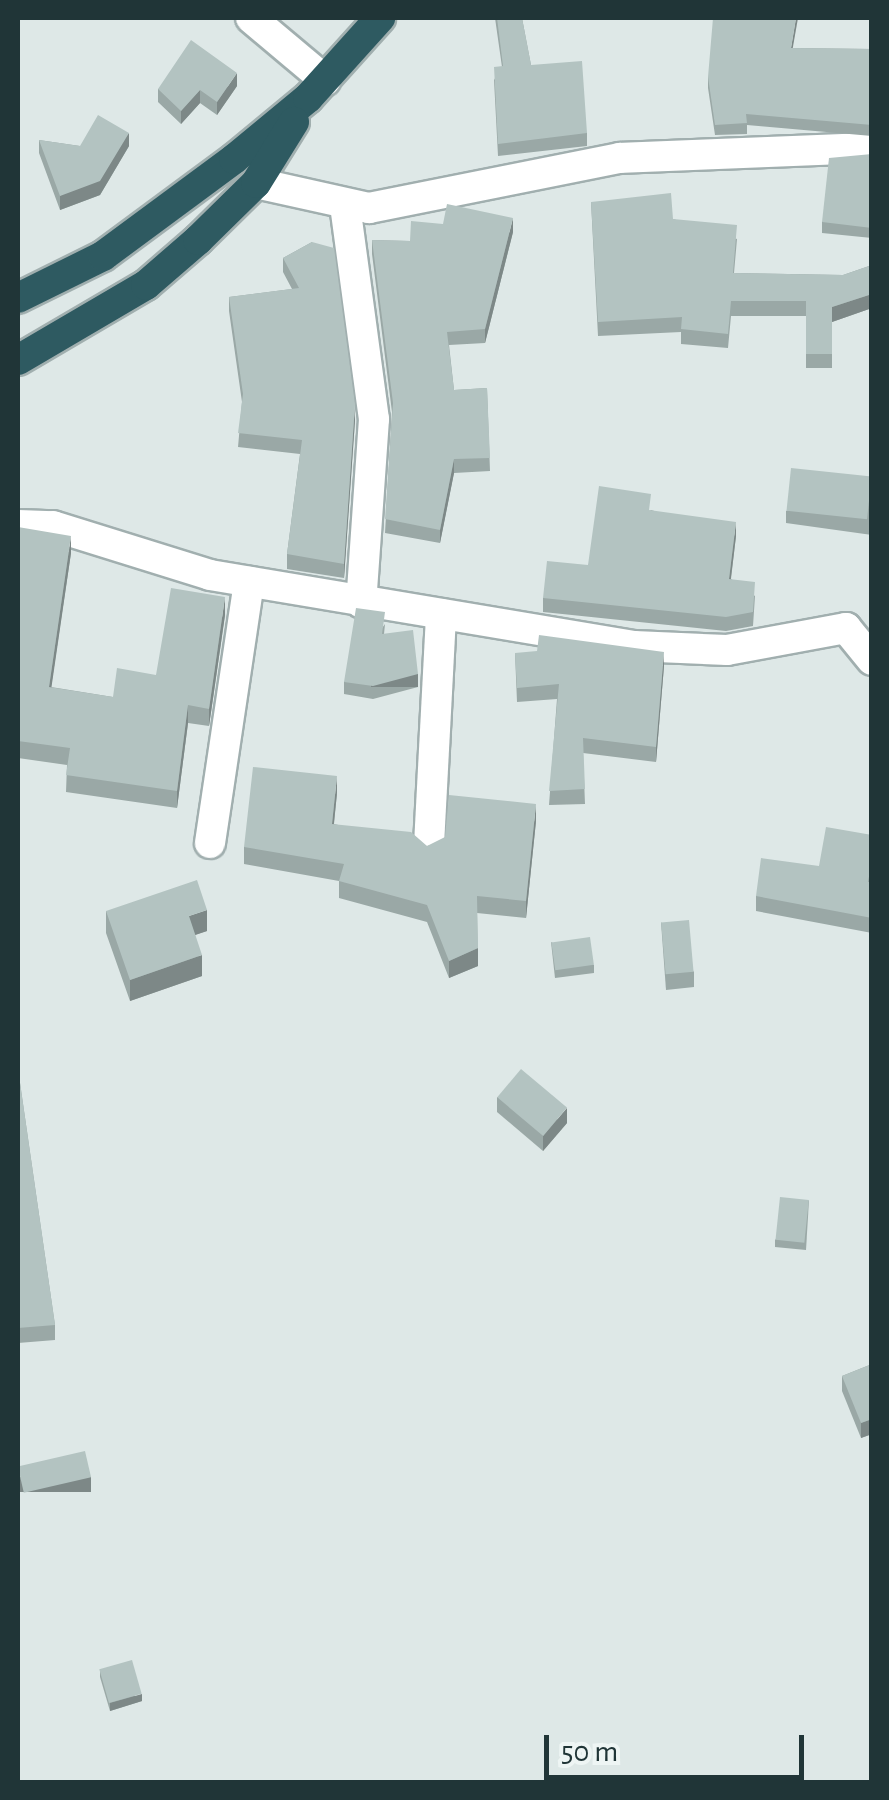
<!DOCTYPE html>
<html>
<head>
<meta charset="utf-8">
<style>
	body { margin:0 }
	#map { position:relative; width:889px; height:1800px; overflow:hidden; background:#dee8e7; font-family:"Alegreya Sans",sans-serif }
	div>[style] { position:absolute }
	.roads { filter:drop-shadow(2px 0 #a1afaf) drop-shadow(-2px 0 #a1afaf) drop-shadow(0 2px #a1afaf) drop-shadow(0 -2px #a1afaf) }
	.street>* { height:30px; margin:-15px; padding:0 15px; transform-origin:15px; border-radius:15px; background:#fff }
	.highway>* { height:30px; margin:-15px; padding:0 15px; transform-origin:15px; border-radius:15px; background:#2e5a61 }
	.wall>* { inset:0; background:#9aa8a6 }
	.shaded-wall>* { inset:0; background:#7d8887; transform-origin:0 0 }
	.building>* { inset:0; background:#b3c3c1; transform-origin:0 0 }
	span { translate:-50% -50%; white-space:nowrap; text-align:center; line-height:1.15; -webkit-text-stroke:9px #eef5f4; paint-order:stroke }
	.frame { position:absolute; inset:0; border:20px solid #203537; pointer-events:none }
	.scale { position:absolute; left:544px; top:1735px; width:260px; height:45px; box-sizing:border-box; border:5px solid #203537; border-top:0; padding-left:12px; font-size:30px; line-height:35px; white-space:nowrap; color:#203537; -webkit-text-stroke:8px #eef5f4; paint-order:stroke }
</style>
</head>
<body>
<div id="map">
	<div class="roads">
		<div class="street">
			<i style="left:251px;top:18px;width:97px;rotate:40deg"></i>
			<i style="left:256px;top:183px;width:116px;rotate:12.5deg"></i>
			<i style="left:369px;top:208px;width:256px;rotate:-11.3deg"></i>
			<i style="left:620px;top:158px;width:252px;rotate:-2.3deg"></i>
			<i style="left:345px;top:205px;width:216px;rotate:82.3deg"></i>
			<i style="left:374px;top:419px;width:184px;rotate:94deg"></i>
			<i style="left:18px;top:525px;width:35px;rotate:2deg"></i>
			<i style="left:53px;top:526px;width:164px;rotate:17.3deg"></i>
			<i style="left:210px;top:575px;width:430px;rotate:9.5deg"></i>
			<i style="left:634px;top:646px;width:93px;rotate:2.5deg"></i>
			<i style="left:727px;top:650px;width:121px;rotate:-10.5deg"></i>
			<i style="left:846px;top:628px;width:41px;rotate:50.9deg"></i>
			<i style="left:210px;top:843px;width:264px;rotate:-81.5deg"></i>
			<i style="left:429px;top:845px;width:231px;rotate:-87deg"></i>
		</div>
		<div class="highway">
			<i style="left:18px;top:298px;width:95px;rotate:-26.3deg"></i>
			<i style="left:103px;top:256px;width:163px;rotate:-36.5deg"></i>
			<i style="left:234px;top:159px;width:96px;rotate:-39.5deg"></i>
			<i style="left:308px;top:98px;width:108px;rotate:-48deg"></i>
			<i style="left:18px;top:360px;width:148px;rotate:-30.4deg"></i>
			<i style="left:146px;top:285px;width:69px;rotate:-40.9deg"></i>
			<i style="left:198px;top:240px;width:81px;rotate:-44.5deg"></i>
			<i style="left:256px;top:183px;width:72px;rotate:-58.1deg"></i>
		</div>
	</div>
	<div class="wall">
		<i style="clip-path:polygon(495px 18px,522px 18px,531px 65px,587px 133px,587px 146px,498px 156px,494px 80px,502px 67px)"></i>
		<i style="clip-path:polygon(793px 48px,872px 49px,872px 136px,747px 125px,747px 134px,715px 135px,708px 88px,708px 77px)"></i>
		<i style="clip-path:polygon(237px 86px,217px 115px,200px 103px,181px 124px,158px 102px,158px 89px)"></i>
		<i style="clip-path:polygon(39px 140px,80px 146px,129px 146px,100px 195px,60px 210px,39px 153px)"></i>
		<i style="clip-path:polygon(872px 154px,872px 238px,822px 233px,822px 222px)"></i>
		<i style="clip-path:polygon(591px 202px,673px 219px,737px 239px,734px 273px,843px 275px,872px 265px,872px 308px,832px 322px,832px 368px,806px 368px,806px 316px,731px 316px,728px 348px,681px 344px,681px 332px,598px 336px)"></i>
		<i style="clip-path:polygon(513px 232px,485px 343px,449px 345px,454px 390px,487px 388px,490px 471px,454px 473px,440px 543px,385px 533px,392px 412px,372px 254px,372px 240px,410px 241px)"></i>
		<i style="clip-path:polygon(312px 242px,355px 420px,344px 578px,287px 569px,287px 554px,300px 454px,238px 447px,242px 402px,229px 311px,229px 297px,292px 289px,283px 272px,283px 258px)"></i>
		<i style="clip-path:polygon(872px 476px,872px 535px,786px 523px,786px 511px)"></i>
		<i style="clip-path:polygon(651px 510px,736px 536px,731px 579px,755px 596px,753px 626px,726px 631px,543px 612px,543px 598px,588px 565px)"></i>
		<i style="clip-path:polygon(18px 527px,71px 553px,51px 687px,113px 697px,156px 675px,225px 615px,209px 726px,188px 723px,177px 808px,66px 792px,67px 765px,18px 758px)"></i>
		<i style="clip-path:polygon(385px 624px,384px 634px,418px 687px,373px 699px,344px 694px,344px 682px)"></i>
		<i style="clip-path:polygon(515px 653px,664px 666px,656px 762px,583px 753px,585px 804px,549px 805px,557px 699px,517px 702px)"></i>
		<i style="clip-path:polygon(337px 793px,334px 824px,427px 846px,536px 821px,526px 918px,477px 913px,478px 966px,449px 978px,427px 922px,339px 898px,339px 881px,244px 864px,244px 847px)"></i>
		<i style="clip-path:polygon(872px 835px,872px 933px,756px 911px,756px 896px,819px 866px)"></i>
		<i style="clip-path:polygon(106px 911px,207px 931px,195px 935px,202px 976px,130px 1001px,106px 933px)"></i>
		<i style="clip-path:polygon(661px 922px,694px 972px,694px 987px,666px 990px)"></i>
		<i style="clip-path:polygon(551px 942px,594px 965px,594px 973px,555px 978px)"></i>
		<i style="clip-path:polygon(18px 1069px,55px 1325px,55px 1340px,18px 1343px)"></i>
		<i style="clip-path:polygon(497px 1097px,567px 1123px,543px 1151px,497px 1112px)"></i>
		<i style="clip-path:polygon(809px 1200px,806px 1250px,775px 1247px,775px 1240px)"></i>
		<i style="clip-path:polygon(872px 1364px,872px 1434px,861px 1438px,842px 1391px,842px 1376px)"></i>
		<i style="clip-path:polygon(100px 1670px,142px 1701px,110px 1711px,100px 1677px)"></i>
	</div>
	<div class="shaded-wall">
		<i style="clip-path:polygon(796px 18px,798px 18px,791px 58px,791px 48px)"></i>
		<i style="clip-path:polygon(237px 73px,237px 86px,217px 115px,217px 102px)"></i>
		<i style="clip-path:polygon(200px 90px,200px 103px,181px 124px,181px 111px)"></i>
		<i style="clip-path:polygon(129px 133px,129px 146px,100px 195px,60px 210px,60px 196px)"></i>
		<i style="clip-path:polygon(513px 218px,513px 232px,485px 343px,485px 329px)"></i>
		<i style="clip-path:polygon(872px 294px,872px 308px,832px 322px,832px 368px,832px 307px)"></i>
		<i style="clip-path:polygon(355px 405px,355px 420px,344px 578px,344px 564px)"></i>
		<i style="clip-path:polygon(454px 459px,454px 473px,440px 543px,440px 530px)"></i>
		<i style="clip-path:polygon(736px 522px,736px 536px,729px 593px,729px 579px)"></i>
		<i style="clip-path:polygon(71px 536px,71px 553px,49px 704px,49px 687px)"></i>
		<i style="clip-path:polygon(225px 597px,225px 615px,209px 726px,209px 709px)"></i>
		<i style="clip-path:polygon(664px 652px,664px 666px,656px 762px,656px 747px)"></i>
		<i style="left:418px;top:674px;width:13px;height:47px;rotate:90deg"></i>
		<i style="clip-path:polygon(188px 705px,188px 723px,177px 808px,177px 791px)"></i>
		<i style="clip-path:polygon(337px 776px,337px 793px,332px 841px,332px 824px)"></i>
		<i style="clip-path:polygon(536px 804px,536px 821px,526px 918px,526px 901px)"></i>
		<i style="clip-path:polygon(207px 910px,207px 931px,189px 937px,189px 916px)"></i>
		<i style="clip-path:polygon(478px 948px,478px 966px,449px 978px,449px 961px)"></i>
		<i style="clip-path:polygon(202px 955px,202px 976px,130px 1001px,130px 980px)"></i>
		<i style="clip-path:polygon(567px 1108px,567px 1123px,543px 1151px,543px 1136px)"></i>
		<i style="clip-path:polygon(872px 1419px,872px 1434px,861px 1438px,861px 1423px)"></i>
		<i style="left:91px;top:1477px;width:15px;height:75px;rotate:90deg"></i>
		<i style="clip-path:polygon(142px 1694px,142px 1701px,110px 1711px,110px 1703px)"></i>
	</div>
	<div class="building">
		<i style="clip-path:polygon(497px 18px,522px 18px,531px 65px,582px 61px,587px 133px,498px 144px,494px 67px,503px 66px)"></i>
		<i style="clip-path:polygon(713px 18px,796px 18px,791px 48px,872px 49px,872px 125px,746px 114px,747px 123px,715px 125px,708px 77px)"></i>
		<i style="clip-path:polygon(191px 40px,237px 73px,217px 102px,200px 90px,181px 111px,158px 89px)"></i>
		<i style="clip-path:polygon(98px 115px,129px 133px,100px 181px,60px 196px,39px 140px,80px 146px)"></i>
		<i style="clip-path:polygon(872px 154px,872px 228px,822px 222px,829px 158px)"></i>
		<i style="clip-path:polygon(671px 193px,673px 219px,737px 225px,733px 273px,843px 275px,872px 265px,872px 294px,832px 307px,832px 354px,806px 354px,806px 301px,731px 301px,728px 334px,681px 329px,682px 317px,598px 322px,591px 202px)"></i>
		<i style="clip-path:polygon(447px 204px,513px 218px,485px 329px,447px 332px,454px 390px,487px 388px,490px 458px,454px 459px,440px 530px,385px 519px,393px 403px,372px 240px,410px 241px,411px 221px,443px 224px)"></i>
		<i style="clip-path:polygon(312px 242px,334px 248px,355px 405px,344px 564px,287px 554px,302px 440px,238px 433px,243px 394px,229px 297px,299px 288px,283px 258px)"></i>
		<i style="left:791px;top:468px;width:81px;height:43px;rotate:6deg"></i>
		<i style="clip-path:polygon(599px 486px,651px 494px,649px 510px,736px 522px,729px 579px,755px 582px,753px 612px,726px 617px,543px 598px,547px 561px,588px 565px)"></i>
		<i style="clip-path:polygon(18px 527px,71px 536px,49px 687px,113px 697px,117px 668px,156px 675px,171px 588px,225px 597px,209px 709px,188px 705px,177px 791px,66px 775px,70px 748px,18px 741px)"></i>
		<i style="clip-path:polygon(356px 608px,385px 612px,382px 634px,413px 630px,418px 674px,373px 686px,344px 682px)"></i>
		<i style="clip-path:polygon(539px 635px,664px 652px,656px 747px,583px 738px,585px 789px,549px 791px,559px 684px,517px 688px,515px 653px,537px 651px)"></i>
		<i style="clip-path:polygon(253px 767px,337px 776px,332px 824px,411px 832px,427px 846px,445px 837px,449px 795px,536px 804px,526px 901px,477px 896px,478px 948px,449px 961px,427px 905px,339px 881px,344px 864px,244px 847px)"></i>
		<i style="clip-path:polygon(826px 827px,872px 835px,872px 860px,868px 882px,872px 882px,872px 918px,756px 896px,761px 858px,819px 866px)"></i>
		<i style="clip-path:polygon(197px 880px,207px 910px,189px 916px,202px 955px,130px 980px,106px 911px)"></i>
		<i style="left:689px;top:920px;width:52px;height:28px;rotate:85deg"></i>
		<i style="left:590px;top:937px;width:28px;height:39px;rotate:82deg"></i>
		<i style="clip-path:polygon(18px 1069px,55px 1325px,18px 1328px)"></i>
		<i style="left:521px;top:1069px;width:60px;height:37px;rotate:40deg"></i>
		<i style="left:780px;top:1197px;width:29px;height:43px;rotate:6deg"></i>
		<i style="clip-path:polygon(872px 1364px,872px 1419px,861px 1423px,842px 1376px)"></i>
		<i style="left:85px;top:1451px;width:27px;height:69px;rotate:77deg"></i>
		<i style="left:132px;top:1660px;width:35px;height:34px;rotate:74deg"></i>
	</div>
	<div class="frame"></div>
	<div class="scale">50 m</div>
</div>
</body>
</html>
